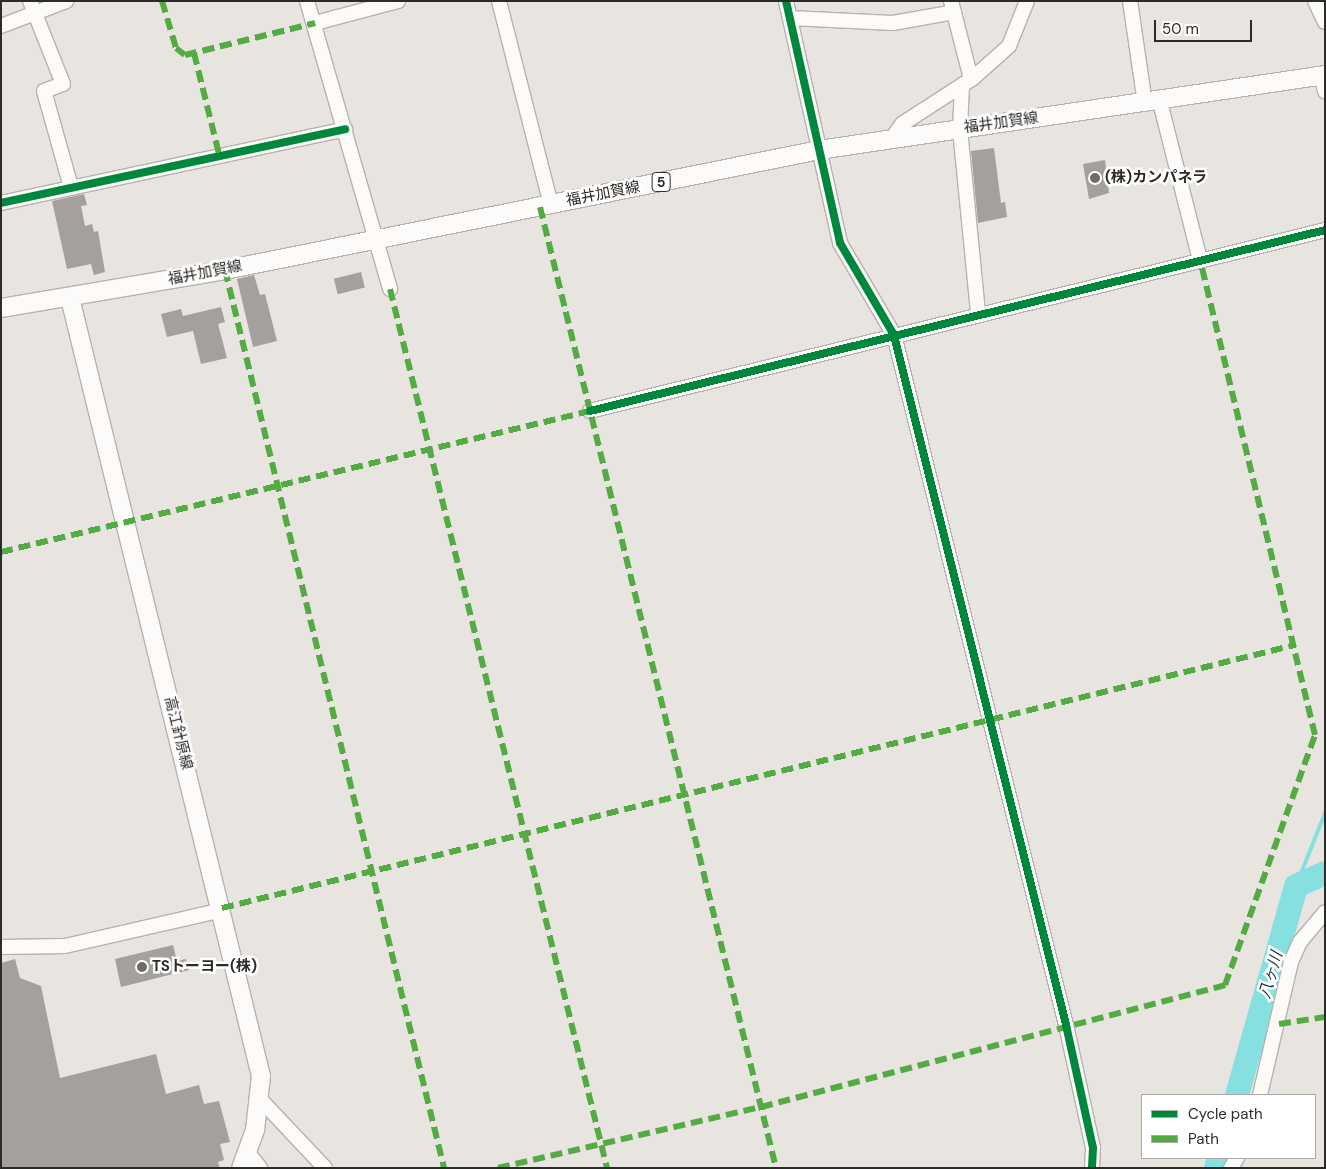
<!DOCTYPE html>
<html>
<head>
<meta charset="utf-8">
<style>
	body { margin:0 }
	#map { position:relative; width:1326px; height:1169px; overflow:hidden; background:#e8e4e0; font-family:"DM Sans","Noto Sans JP",sans-serif }
	div>[style] { position:absolute }
	.stream>* { height:4px; margin:-2px; padding:0 2px; transform-origin:2px; border-radius:2px; background:#87e0e0 }
	.river>* { height:24px; margin:-12px; padding:0 12px; transform-origin:12px; border-radius:12px; background:#87e0e0 }
	.building>* { inset:0; background:#a4a19d; transform-origin:0 0 }
	.roads { filter:drop-shadow(1px 0 #b5b2af) drop-shadow(-1px 0 #b5b2af) drop-shadow(0 1px #b5b2af) drop-shadow(0 -1px #b5b2af) }
	.minor>* { height:14px; margin:-7px; padding:0 7px; transform-origin:7px; border-radius:7px; background:#fcfbfa }
	.major>* { height:18px; margin:-9px; padding:0 9px; transform-origin:9px; border-radius:9px; background:#fcfbfa }
	.quiet>* { height:6px; margin-top:-3px; transform-origin:0; background:repeating-linear-gradient(90deg,#54ab44 0 12px,transparent 0 18px) }
	.cycleway>* { height:8px; margin:-4px; padding:0 4px; transform-origin:4px; border-radius:4px; background:#00873e }
	.dots>* { width:14px; height:14px; translate:-50% -50%; box-sizing:border-box; border:2px solid #fff; border-radius:50% }
	span { translate:-50% -50%; white-space:nowrap; text-align:center; line-height:1.15; -webkit-text-stroke:5px #fff; paint-order:stroke }
	.shield-label span { padding:1px 4px; background:#fff; border:1px solid; border-radius:4px; -webkit-text-stroke-width:0 }
	.shield-label { font-size:14px; color:#2d2b28; font-weight:700 }
	.street-label { font-size:15px; color:#2d2b28 }
	.poi-label { font-size:15px; color:#2d2b28; font-weight:700 }
	.left { translate:0 -50%; text-align:left }
	.water-label { font-size:16px; color:#203737; font-style:italic }
	.frame { position:absolute; inset:0; border:2px solid #2d2b28; pointer-events:none }
	.legend { position:absolute; left:1141px; top:1094px; width:175px; height:65px; box-sizing:border-box; background:#fff; border:1px solid #abaaa9; margin:0; padding:6px 9px; list-style:none; font-size:15px; color:#2d2b28 }
	.legend li { display:flex; align-items:center; gap:10px; height:25px }
	.legend b { width:25px; border:1px solid #abaaa9 }
	.scale { position:absolute; left:1154px; top:20px; width:98px; height:22px; box-sizing:border-box; border:2px solid #2d2b28; border-top:0; padding-left:6px; font-size:15px; line-height:18px; white-space:nowrap; color:#2d2b28; -webkit-text-stroke:4px #fff; paint-order:stroke }
</style>
</head>
<body>
<div id="map">
	<div class="stream">
		<i style="left:1296px;top:886px;width:79px;rotate:-68.3deg"></i>
	</div>
	<div class="river">
		<i style="left:1237px;top:1095px;width:217px;rotate:-74.2deg"></i>
		<i style="left:1296px;top:886px;width:32px;rotate:-24deg"></i>
		<i style="left:1216px;top:1168px;width:10px;rotate:-73deg"></i>
	</div>
	<div class="building">
		<i style="clip-path:polygon(994px 148px,1001px 203px,1005px 202px,1007px 217px,978px 223px,971px 151px)"></i>
		<i style="clip-path:polygon(1105px 160px,1109px 193px,1089px 199px,1083px 164px)"></i>
		<i style="clip-path:polygon(84px 194px,87px 205px,81px 206px,85px 226px,92px 224px,94px 232px,98px 231px,105px 272px,94px 275px,91px 264px,67px 269px,52px 201px)"></i>
		<i style="left:361px;top:272px;width:16px;height:28px;rotate:76deg"></i>
		<i style="clip-path:polygon(254px 275px,260px 295px,265px 294px,277px 341px,253px 347px,237px 279px)"></i>
		<i style="clip-path:polygon(221px 307px,225px 322px,218px 324px,227px 358px,201px 364px,193px 331px,167px 337px,161px 314px,181px 309px,183px 316px)"></i>
		<i style="clip-path:polygon(173px 945px,177px 961px,186px 959px,189px 970px,121px 987px,115px 959px)"></i>
		<i style="clip-path:polygon(15px 959px,20px 978px,41px 986px,60px 1078px,156px 1054px,166px 1094px,199px 1085px,204px 1104px,219px 1101px,230px 1142px,220px 1144px,224px 1160px,218px 1162px,220px 1168px,1px 1168px,1px 963px)"></i>
	</div>
	<div class="roads">
		<div class="minor">
			<i style="left:30px;top:1px;width:89px;rotate:68.3deg"></i>
			<i style="left:63px;top:84px;width:20px;rotate:160deg"></i>
			<i style="left:44px;top:91px;width:100px;rotate:74.3deg"></i>
			<i style="left:307px;top:1px;width:300px;rotate:73.9deg"></i>
			<i style="left:499px;top:1px;width:211px;rotate:75.7deg"></i>
			<i style="left:786px;top:1px;width:248px;rotate:77.4deg"></i>
			<i style="left:840px;top:243px;width:107px;rotate:59.6deg"></i>
			<i style="left:894px;top:335px;width:711px;rotate:76deg"></i>
			<i style="left:1066px;top:1025px;width:126px;rotate:77.6deg"></i>
			<i style="left:1093px;top:1148px;width:20px;rotate:93deg"></i>
			<i style="left:951px;top:1px;width:81px;rotate:75.6deg"></i>
			<i style="left:1130px;top:1px;width:104px;rotate:81.7deg"></i>
			<i style="left:1315px;top:1px;width:23px;rotate:65deg"></i>
			<i style="left:790px;top:18px;width:103px;rotate:2.8deg"></i>
			<i style="left:893px;top:23px;width:62px;rotate:-10.2deg"></i>
			<i style="left:315px;top:23px;width:86px;rotate:-14.8deg"></i>
			<i style="left:1px;top:26px;width:70px;rotate:-21deg"></i>
			<i style="left:1321px;top:76px;width:16px;rotate:75deg"></i>
			<i style="left:962px;top:85px;width:44px;rotate:92.6deg"></i>
			<i style="left:960px;top:129px;width:186px;rotate:84.4deg"></i>
			<i style="left:1160px;top:102px;width:163px;rotate:75.8deg"></i>
			<i style="left:892px;top:138px;width:17px;rotate:-54deg"></i>
			<i style="left:902px;top:124px;width:85px;rotate:-32.9deg"></i>
			<i style="left:973px;top:78px;width:48px;rotate:-41.6deg"></i>
			<i style="left:1009px;top:46px;width:48px;rotate:-68.2deg"></i>
			<i style="left:1px;top:203px;width:352px;rotate:-12.1deg"></i>
			<i style="left:590px;top:411px;width:757px;rotate:-13.83deg"></i>
			<i style="left:1px;top:947px;width:64px;rotate:-0.9deg"></i>
			<i style="left:65px;top:946px;width:161px;rotate:-12.9deg"></i>
			<i style="left:1260px;top:1095px;width:137px;rotate:-76.9deg"></i>
			<i style="left:1291px;top:962px;width:22px;rotate:-66deg"></i>
			<i style="left:1300px;top:942px;width:39px;rotate:-50deg"></i>
			<i style="left:260px;top:1099px;width:95px;rotate:46.7deg"></i>
			<i style="left:248px;top:1153px;width:19px;rotate:51deg"></i>
			<i style="left:1231px;top:1168px;width:12px;rotate:-59deg"></i>
		</div>
		<div class="major">
			<i style="left:70px;top:298px;width:801px;rotate:76.21deg"></i>
			<i style="left:261px;top:1076px;width:54px;rotate:96.3deg"></i>
			<i style="left:255px;top:1130px;width:40px;rotate:110.2deg"></i>
			<i style="left:1px;top:308px;width:227px;rotate:-9.6deg"></i>
			<i style="left:225px;top:270px;width:606px;rotate:-11.42deg"></i>
			<i style="left:819px;top:150px;width:512px;rotate:-8.43deg"></i>
		</div>
	</div>
	<div class="quiet">
		<i style="left:162px;top:1px;width:49px;rotate:73.4deg"></i>
		<i style="left:176px;top:48px;width:11px;rotate:38deg"></i>
		<i style="left:185px;top:55px;width:134px;rotate:-13.8deg"></i>
		<i style="left:194px;top:53px;width:104px;rotate:76.1deg"></i>
		<i style="left:540px;top:207px;width:990px;rotate:76.2deg"></i>
		<i style="left:225px;top:270px;width:924px;rotate:76.29deg"></i>
		<i style="left:390px;top:289px;width:905px;rotate:76.13deg"></i>
		<i style="left:1px;top:552px;width:606px;rotate:-13.46deg"></i>
		<i style="left:222px;top:908px;width:1105px;rotate:-13.77deg"></i>
		<i style="left:1279px;top:1024px;width:47px;rotate:-8.7deg"></i>
		<i style="left:498px;top:1168px;width:270px;rotate:-13.1deg"></i>
		<i style="left:761px;top:1107px;width:480px;rotate:-14.7deg"></i>
		<i style="left:1225px;top:985px;width:266px;rotate:-70.2deg"></i>
		<i style="left:1315px;top:735px;width:489px;rotate:-103.6deg"></i>
	</div>
	<div class="cycleway">
		<i style="left:786px;top:1px;width:248px;rotate:77.4deg"></i>
		<i style="left:840px;top:243px;width:107px;rotate:59.6deg"></i>
		<i style="left:894px;top:335px;width:711px;rotate:76deg"></i>
		<i style="left:1066px;top:1025px;width:126px;rotate:77.6deg"></i>
		<i style="left:1093px;top:1148px;width:20px;rotate:93deg"></i>
		<i style="left:1px;top:203px;width:352px;rotate:-12.1deg"></i>
		<i style="left:590px;top:411px;width:757px;rotate:-13.83deg"></i>
	</div>
	<div class="dots">
		<i style="left:1095px;top:178px;background:#6e6c68"></i>
		<i style="left:142px;top:967px;background:#6e6c68"></i>
	</div>
	<div class="shield-label">
		<span style="left:661px;top:182px">5</span>
	</div>
	<div class="street-label">
		<span style="left:1001px;top:123px;rotate:-8deg">福井加賀線</span>
		<span style="left:603px;top:194px;rotate:-11deg">福井加賀線</span>
		<span style="left:205px;top:273px;rotate:-11deg">福井加賀線</span>
		<span style="left:178px;top:733px;rotate:76deg">高江針原線</span>
	</div>
	<div class="poi-label">
		<span class="left" style="left:1105px;top:178px">(株)カンパネラ</span>
		<span class="left" style="left:152px;top:967px">TSトーヨー(株)</span>
	</div>
	<div class="water-label">
		<span style="left:1271px;top:975px;rotate:-74deg">八ヶ川</span>
	</div>
	<div class="frame"></div>
	<ul class="legend">
	<li><b style="height:6px;background:#00873e"></b>Cycle path</li>
	<li><b style="height:6px;background:#54ab44"></b>Path</li>
	</ul>
	<div class="scale">50 m</div>
</div>
</body>
</html>
